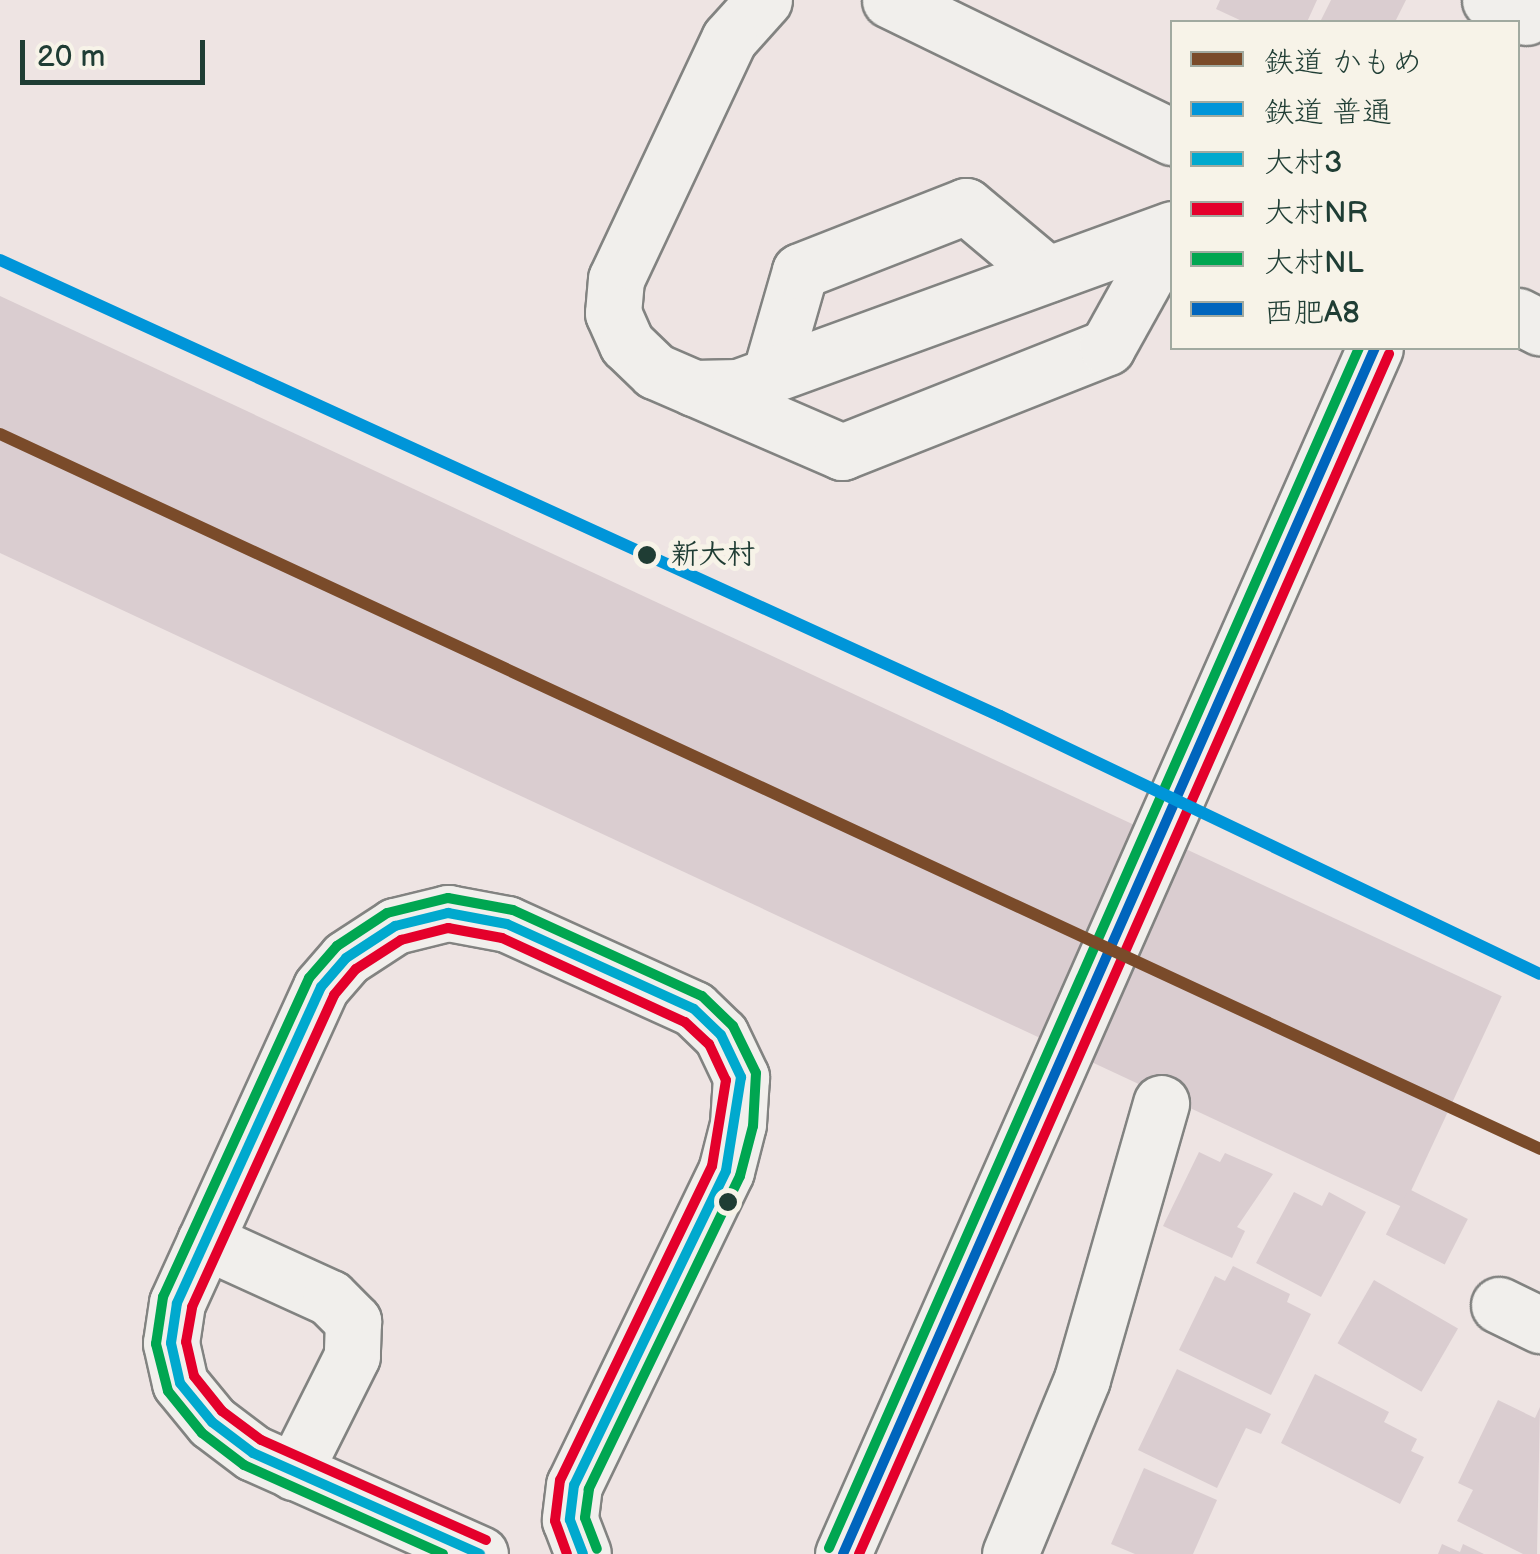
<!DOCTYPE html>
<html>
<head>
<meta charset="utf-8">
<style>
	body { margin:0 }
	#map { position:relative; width:1540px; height:1554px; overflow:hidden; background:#eee4e3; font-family:"Balsamiq Sans","Klee One",sans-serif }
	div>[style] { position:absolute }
	.building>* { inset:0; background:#dacdd0; transform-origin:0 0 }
	.roads { filter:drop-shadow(2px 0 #828381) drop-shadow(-2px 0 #828381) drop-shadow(0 2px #828381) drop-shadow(0 -2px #828381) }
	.minor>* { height:55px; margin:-27.5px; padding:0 27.5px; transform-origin:27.5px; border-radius:27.5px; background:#f1efec }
	.bus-1>* { height:10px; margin:-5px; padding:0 5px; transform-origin:5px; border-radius:5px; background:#00a9ce }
	.bus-2>* { height:10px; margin:-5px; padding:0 5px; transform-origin:5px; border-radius:5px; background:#e4002b }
	.bus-3>* { height:10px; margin:-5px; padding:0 5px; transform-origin:5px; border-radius:5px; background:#00a651 }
	.bus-4>* { height:10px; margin:-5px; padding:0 5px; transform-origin:5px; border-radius:5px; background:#0065bd }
	.rail-1>* { height:12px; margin:-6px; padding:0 6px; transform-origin:6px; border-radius:6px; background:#7a4b2a }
	.rail-2>* { height:12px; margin:-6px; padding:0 6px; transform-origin:6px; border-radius:6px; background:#0095d9 }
	.dots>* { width:28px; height:28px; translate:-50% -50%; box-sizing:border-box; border:5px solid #f7f3e8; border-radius:50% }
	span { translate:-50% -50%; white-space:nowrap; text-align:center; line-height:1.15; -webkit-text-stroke:10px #f7f3e8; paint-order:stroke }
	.stop-label { font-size:28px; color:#1f3d34; font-weight:700 }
	.left { translate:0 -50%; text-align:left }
	.legend { position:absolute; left:1170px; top:20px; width:350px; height:330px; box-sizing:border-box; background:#f7f3e8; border:2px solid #a1aaa0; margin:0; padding:12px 18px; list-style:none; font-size:30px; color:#1f3d34 }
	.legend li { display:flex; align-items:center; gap:20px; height:50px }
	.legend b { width:50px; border:2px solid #a1aaa0 }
	.scale { position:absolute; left:20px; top:40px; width:185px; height:45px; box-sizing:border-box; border:5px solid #1f3d34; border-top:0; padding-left:12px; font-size:30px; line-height:35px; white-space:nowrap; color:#1f3d34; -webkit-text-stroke:8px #f7f3e8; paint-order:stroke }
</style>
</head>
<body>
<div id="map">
	<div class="building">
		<div style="clip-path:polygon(1220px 0,1317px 0,1307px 22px,1244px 22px,1216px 9px)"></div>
		<div style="clip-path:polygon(1331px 0,1406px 0,1395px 22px,1320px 22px)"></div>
		<div style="left:0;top:296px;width:1657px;height:233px;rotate:25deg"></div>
		<div style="clip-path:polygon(1199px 1152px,1220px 1162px,1225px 1153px,1273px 1174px,1237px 1227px,1245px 1231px,1232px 1258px,1163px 1226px)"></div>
		<div style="left:1409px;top:1189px;width:66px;height:51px;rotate:27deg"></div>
		<div style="clip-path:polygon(1294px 1192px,1322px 1206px,1329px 1192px,1366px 1212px,1321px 1297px,1256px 1263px)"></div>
		<div style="clip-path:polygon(1233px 1266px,1290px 1294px,1287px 1302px,1311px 1314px,1271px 1395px,1179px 1350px,1215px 1276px,1225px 1281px)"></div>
		<div style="left:1374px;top:1280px;width:97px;height:73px;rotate:30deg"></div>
		<div style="clip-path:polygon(1177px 1369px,1271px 1414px,1261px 1434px,1246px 1428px,1217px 1488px,1138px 1450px)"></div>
		<div style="clip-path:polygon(1315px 1374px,1389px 1412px,1384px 1422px,1417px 1439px,1411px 1451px,1424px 1457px,1400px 1504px,1281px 1443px)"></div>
		<div style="clip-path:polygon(1498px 1400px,1535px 1418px,1540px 1407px,1537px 1554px,1523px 1554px,1457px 1521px,1473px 1490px,1458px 1483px)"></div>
		<div style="clip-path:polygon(1144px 1468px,1217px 1500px,1193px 1554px,1135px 1554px,1111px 1544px)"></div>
		<div style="clip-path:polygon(1442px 1544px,1460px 1552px,1463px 1544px,1484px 1554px,1438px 1554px)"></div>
	</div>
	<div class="roads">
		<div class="minor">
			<div style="left:764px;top:0;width:52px;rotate:131.9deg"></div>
			<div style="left:729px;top:39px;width:265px;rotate:115.2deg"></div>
			<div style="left:616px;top:279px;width:34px;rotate:95deg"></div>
			<div style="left:613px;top:313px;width:34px;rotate:66deg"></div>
			<div style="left:627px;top:344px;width:39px;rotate:44deg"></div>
			<div style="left:655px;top:371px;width:204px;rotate:23.4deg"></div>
			<div style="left:842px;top:452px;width:285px;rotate:-21.6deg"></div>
			<div style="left:1107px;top:347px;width:134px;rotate:-60.9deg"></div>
			<div style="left:890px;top:0;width:314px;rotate:25.9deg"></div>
			<div style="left:1490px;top:0;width:40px;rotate:25deg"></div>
			<div style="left:1518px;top:316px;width:25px;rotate:27deg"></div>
			<div style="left:770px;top:375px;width:108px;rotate:-73.9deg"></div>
			<div style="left:800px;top:271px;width:178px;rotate:-21.4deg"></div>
			<div style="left:966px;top:206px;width:106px;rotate:40deg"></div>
			<div style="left:694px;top:388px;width:44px;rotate:-1.3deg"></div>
			<div style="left:738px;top:387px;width:462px;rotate:-20deg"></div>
			<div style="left:205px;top:1241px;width:137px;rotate:24.5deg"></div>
			<div style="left:330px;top:1298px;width:33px;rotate:45deg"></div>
			<div style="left:353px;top:1321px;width:35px;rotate:92deg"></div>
			<div style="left:352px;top:1356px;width:130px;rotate:116.6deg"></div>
			<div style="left:1499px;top:1305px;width:46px;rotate:26deg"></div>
			<div style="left:480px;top:1554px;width:248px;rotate:-156deg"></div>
			<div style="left:253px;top:1453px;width:51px;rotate:-142.9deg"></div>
			<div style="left:212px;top:1422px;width:50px;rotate:-129.4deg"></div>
			<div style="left:180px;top:1383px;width:41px;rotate:-102.7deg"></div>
			<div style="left:171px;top:1343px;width:40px;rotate:-81.5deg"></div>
			<div style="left:177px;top:1303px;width:347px;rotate:-65.5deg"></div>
			<div style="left:321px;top:987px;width:38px;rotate:-49deg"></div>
			<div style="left:346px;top:958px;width:59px;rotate:-33.1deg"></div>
			<div style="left:395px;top:926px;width:55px;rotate:-13.8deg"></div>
			<div style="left:448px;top:913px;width:60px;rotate:10.6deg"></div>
			<div style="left:507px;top:924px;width:205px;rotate:24.4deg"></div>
			<div style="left:694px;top:1009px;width:37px;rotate:44deg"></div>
			<div style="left:721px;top:1035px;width:47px;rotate:64.5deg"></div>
			<div style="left:741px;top:1077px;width:47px;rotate:93.7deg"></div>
			<div style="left:738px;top:1124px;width:49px;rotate:104.3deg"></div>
			<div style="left:726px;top:1171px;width:349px;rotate:115.8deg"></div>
			<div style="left:574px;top:1485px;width:35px;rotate:97deg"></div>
			<div style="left:570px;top:1520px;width:36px;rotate:69deg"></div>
			<div style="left:843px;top:1554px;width:1318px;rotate:-66.2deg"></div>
			<div style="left:1010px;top:1554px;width:189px;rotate:-67.6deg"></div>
			<div style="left:1082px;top:1379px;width:287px;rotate:-74deg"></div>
		</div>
	</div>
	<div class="bus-1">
		<div style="left:480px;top:1554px;width:248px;rotate:-156deg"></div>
		<div style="left:253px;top:1453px;width:51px;rotate:-142.9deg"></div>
		<div style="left:212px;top:1422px;width:50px;rotate:-129.4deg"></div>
		<div style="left:180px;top:1383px;width:41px;rotate:-102.7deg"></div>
		<div style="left:171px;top:1343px;width:40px;rotate:-81.5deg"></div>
		<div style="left:177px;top:1303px;width:347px;rotate:-65.5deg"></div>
		<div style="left:321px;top:987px;width:38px;rotate:-49deg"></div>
		<div style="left:346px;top:958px;width:59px;rotate:-33.1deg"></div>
		<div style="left:395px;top:926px;width:55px;rotate:-13.8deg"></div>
		<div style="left:448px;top:913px;width:60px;rotate:10.6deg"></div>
		<div style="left:507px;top:924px;width:205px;rotate:24.4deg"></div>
		<div style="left:694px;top:1009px;width:37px;rotate:44deg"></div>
		<div style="left:721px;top:1035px;width:47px;rotate:64.5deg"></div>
		<div style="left:741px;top:1077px;width:95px;rotate:99.1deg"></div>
		<div style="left:726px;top:1171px;width:349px;rotate:115.8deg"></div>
		<div style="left:574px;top:1485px;width:35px;rotate:97deg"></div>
		<div style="left:570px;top:1520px;width:36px;rotate:69deg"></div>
	</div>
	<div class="bus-2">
		<div style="left:486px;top:1540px;width:246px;rotate:-156deg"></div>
		<div style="left:261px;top:1440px;width:49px;rotate:-143.4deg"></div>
		<div style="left:222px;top:1411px;width:45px;rotate:-128.7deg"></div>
		<div style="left:194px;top:1376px;width:35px;rotate:-103deg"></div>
		<div style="left:186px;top:1342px;width:36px;rotate:-80deg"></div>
		<div style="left:192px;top:1307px;width:343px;rotate:-65.5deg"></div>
		<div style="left:334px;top:995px;width:34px;rotate:-50deg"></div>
		<div style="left:356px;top:969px;width:54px;rotate:-32.8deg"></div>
		<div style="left:401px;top:940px;width:49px;rotate:-14.3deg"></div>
		<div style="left:448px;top:928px;width:55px;rotate:10.5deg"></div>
		<div style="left:502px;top:938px;width:201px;rotate:24.7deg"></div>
		<div style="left:685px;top:1022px;width:33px;rotate:43deg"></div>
		<div style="left:709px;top:1044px;width:40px;rotate:65deg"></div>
		<div style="left:726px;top:1080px;width:87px;rotate:99.2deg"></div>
		<div style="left:712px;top:1166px;width:349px;rotate:115.8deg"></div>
		<div style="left:560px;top:1480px;width:41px;rotate:97deg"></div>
		<div style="left:555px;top:1521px;width:35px;rotate:70deg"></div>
		<div style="left:859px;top:1554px;width:1312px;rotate:-66.17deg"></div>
	</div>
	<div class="bus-3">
		<div style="left:829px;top:1548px;width:1312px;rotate:-66.17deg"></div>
		<div style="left:443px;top:1554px;width:218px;rotate:-155.9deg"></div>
		<div style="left:244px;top:1465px;width:53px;rotate:-142.7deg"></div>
		<div style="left:202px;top:1433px;width:54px;rotate:-129deg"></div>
		<div style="left:168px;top:1391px;width:49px;rotate:-104.3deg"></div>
		<div style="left:156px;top:1344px;width:48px;rotate:-81.5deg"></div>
		<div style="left:163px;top:1297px;width:351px;rotate:-65.4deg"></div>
		<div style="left:309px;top:978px;width:43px;rotate:-48.8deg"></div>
		<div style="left:337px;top:946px;width:60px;rotate:-33.4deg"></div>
		<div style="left:387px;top:913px;width:63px;rotate:-13.8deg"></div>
		<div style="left:448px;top:898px;width:66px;rotate:10.5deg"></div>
		<div style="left:513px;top:910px;width:208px;rotate:24.5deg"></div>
		<div style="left:702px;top:996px;width:43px;rotate:44.1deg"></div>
		<div style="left:733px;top:1026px;width:52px;rotate:63.9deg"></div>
		<div style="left:756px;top:1073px;width:53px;rotate:93.2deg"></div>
		<div style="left:753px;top:1126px;width:52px;rotate:104.6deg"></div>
		<div style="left:740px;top:1176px;width:348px;rotate:115.8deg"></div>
		<div style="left:589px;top:1489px;width:29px;rotate:98deg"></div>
		<div style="left:585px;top:1518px;width:33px;rotate:69deg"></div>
	</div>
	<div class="bus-4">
		<div style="left:843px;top:1554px;width:1318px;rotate:-66.2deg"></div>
	</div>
	<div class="rail-1">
		<div style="left:0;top:434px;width:1698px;rotate:24.9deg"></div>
	</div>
	<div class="rail-2">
		<div style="left:0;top:260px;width:1099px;rotate:24.51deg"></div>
		<div style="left:1000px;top:716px;width:598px;rotate:25.54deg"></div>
	</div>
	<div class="dots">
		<div style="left:647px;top:555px;background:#1f3d34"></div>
		<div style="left:728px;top:1202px;background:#1f3d34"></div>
	</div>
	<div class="stop-label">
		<span class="left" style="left:671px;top:555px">新大村</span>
	</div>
	<ul class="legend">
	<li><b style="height:12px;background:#7a4b2a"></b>鉄道 かもめ</li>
	<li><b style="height:12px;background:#0095d9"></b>鉄道 普通</li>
	<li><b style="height:12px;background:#00a9ce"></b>大村3</li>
	<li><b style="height:12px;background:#e4002b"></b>大村NR</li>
	<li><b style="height:12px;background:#00a651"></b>大村NL</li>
	<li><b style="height:12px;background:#0065bd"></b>西肥A8</li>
	</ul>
	<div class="scale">20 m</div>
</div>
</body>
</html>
